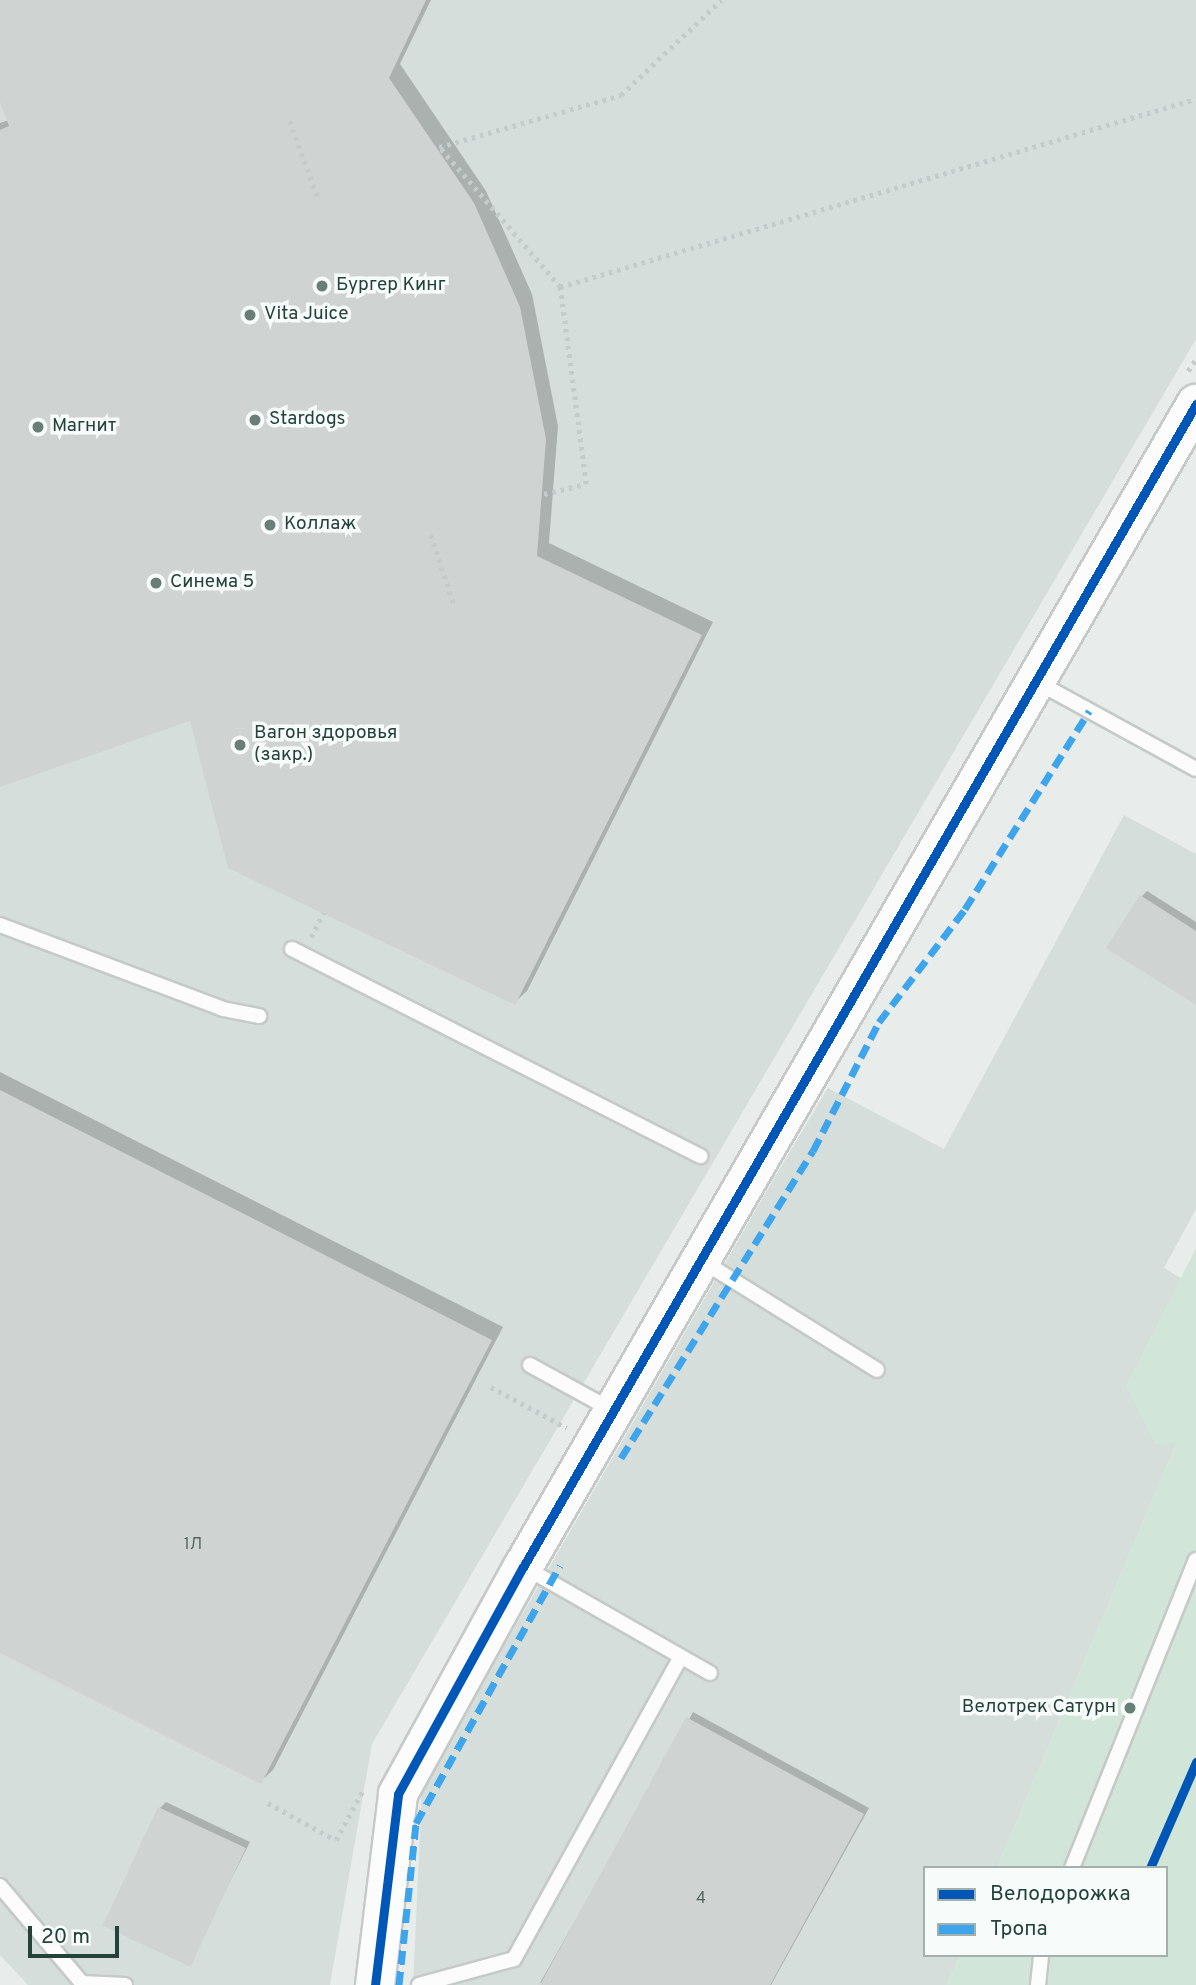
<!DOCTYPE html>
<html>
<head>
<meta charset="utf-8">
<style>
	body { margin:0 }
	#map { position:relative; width:1196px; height:1985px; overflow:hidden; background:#e8edeb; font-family:Overpass,sans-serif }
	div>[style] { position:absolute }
	.built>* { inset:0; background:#d6dedb }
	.green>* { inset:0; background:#d1e6d8 }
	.shadow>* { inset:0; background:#0003 }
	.building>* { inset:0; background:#cfd4d2; transform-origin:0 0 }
	.path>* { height:4.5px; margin-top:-2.25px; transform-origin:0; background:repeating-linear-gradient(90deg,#c3ccca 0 3.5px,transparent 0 8.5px) }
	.roads { filter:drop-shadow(2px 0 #c5cac8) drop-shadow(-2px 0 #c5cac8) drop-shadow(0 2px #c5cac8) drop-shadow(0 -2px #c5cac8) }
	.lane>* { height:14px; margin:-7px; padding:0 7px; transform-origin:7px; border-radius:7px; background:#fcfcfc }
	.secondary>* { height:38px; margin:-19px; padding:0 19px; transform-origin:19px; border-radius:19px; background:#fcfcfc }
	.quiet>* { height:7px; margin-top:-3.5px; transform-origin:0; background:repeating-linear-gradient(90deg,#3ea4ec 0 14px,transparent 0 21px) }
	.cycleway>* { height:9px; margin:-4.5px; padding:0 4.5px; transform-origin:4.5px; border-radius:4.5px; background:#0057b8 }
	.dots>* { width:19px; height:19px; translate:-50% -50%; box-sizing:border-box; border:4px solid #f7fbf9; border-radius:50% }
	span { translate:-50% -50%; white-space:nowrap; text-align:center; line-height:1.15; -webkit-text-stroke:7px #f7fbf9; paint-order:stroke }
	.number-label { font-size:16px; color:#506761 }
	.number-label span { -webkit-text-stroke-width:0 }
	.poi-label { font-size:19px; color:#24423a }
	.left { translate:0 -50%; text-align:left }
	.right { translate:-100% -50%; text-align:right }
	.legend { position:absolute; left:923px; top:1866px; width:245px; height:91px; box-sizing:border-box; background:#f7fbf9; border:2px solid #a3b1ad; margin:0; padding:9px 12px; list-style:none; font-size:21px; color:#24423a }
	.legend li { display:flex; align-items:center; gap:14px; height:35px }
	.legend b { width:35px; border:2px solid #a3b1ad }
	.scale { position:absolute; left:28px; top:1926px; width:91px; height:32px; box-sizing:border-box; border:4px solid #24423a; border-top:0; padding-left:9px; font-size:21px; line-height:24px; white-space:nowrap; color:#24423a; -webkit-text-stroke:5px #f7fbf9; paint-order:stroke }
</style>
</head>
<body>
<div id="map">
	<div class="built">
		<div style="clip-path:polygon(0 0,1196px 0,1196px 339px,372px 1744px,330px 1985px,28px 1985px,0 1955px)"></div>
		<div style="clip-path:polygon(1124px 815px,1196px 854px,1196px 1209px,1164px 1268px,1196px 1287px,1196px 1396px,997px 1868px,925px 1868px,925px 1955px,960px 1955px,947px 1985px,413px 1985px,422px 1788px,773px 1180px,828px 1088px,944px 1149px)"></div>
	</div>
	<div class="green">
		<div style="clip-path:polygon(1196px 1248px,1196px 1985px,947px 1985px,960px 1955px,1166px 1955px,1166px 1868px,997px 1868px,1176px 1443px,1155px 1444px,1126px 1386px)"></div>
	</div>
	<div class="shadow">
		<div style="clip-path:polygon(0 0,431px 0,400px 64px,486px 191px,532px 294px,558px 426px,549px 543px,713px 622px,527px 991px,514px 1003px,192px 718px,0 785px,0 123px,9px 120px,0 97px)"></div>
		<div style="clip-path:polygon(1147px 891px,1196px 922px,1196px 1002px,1141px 897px)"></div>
		<div style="clip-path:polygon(0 1072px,503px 1327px,273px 1770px,260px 1782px,0 1651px)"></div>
		<div style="clip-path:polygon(693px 1712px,869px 1808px,771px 1985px,544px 1985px,540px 1983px)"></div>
		<div style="clip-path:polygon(166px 1802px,250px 1842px,188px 1965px,160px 1808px)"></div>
	</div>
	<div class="building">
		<div style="clip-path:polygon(0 0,426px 0,389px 78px,474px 203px,520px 307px,546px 439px,537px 556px,702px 635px,515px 1005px,228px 868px,190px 721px,0 787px,0 130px,9px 126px,0 102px)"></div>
		<div style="clip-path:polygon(1140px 895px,1196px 931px,1196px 1005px,1106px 948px)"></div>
		<div style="clip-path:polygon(0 1090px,492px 1340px,261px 1784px,0 1653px)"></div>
		<div style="clip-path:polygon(686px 1717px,864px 1814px,770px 1985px,540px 1985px)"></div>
		<div style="left:158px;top:1807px;width:97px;height:131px;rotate:25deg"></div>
	</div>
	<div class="path">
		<div style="left:290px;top:121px;width:80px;rotate:70.2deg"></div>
		<div style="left:560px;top:287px;width:185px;rotate:-130.8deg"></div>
		<div style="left:439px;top:147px;width:189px;rotate:-15.9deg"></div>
		<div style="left:621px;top:95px;width:138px;rotate:-43.5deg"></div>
		<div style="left:1188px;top:371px;width:14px;rotate:-56deg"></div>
		<div style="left:544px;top:494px;width:43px;rotate:-13.4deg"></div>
		<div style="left:586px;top:484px;width:199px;rotate:-97.5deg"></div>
		<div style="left:560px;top:287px;width:663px;rotate:-16.47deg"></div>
		<div style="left:431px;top:535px;width:73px;rotate:71.6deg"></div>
		<div style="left:311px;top:937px;width:27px;rotate:-63deg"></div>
		<div style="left:491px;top:1387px;width:86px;rotate:28.3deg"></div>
		<div style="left:268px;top:1803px;width:77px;rotate:28.6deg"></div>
		<div style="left:336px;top:1840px;width:55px;rotate:-61.6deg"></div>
	</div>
	<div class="roads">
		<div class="lane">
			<div style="left:1037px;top:682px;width:181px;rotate:28.7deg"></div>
			<div style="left:0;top:925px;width:238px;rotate:20.6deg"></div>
			<div style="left:223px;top:1009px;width:37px;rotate:11deg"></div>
			<div style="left:292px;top:949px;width:458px;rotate:26.9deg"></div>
			<div style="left:702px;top:1261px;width:206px;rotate:31.9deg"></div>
			<div style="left:530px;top:1365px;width:94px;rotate:28.8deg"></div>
			<div style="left:524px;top:1567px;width:214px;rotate:29.7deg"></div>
			<div style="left:1072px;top:1868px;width:332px;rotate:-68.1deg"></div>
			<div style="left:0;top:1886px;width:127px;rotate:49.8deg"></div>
			<div style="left:82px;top:1983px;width:43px;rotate:2.7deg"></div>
			<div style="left:419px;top:1985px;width:98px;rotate:-15.3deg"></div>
			<div style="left:514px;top:1959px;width:345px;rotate:-61.1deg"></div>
			<div style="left:1038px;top:1985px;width:30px;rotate:-84deg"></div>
		</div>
		<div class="secondary">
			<div style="left:375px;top:1985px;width:192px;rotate:-83.1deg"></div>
			<div style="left:398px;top:1794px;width:259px;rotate:-61.2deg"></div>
			<div style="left:523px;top:1567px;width:1344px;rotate:-59.94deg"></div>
		</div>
	</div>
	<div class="quiet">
		<div style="left:621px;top:1458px;width:362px;rotate:-58deg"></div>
		<div style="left:813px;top:1151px;width:145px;rotate:-62.9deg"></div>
		<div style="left:879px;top:1022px;width:142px;rotate:-52.7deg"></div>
		<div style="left:965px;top:909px;width:234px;rotate:-57.9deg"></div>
		<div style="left:399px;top:1985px;width:163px;rotate:-84deg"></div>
		<div style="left:416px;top:1823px;width:295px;rotate:-60.8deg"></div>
	</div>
	<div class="cycleway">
		<div style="left:1150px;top:1868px;width:116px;rotate:-66.5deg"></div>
		<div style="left:375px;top:1985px;width:192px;rotate:-83.1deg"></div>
		<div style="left:398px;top:1794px;width:259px;rotate:-61.2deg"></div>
		<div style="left:523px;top:1567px;width:1344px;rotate:-59.94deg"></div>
	</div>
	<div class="dots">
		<div style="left:322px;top:286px;background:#697e78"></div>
		<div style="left:250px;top:315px;background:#697e78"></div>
		<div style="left:255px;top:420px;background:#697e78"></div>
		<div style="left:38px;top:427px;background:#697e78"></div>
		<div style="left:270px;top:525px;background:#697e78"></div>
		<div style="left:156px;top:583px;background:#697e78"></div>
		<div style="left:240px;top:745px;background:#697e78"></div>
		<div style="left:1130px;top:1708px;background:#697e78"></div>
	</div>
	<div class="number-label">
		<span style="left:193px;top:1545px">1Л</span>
		<span style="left:701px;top:1899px">4</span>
	</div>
	<div class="poi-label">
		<span class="left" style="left:336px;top:286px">Бургер Кинг</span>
		<span class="left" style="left:264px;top:315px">Vita Juice</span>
		<span class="left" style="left:269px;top:420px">Stardogs</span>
		<span class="left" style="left:52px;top:427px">Магнит</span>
		<span class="left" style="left:284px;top:525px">Коллаж</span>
		<span class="left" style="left:170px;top:583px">Синема 5</span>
		<span class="left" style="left:254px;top:745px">Вагон здоровья<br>(закр.)</span>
		<span class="right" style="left:1116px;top:1708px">Велотрек Сатурн</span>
	</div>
	<ul class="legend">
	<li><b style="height:9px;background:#0057b8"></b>Велодорожка</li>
	<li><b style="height:9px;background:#3ea4ec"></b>Тропа</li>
	</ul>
	<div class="scale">20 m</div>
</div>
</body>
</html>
